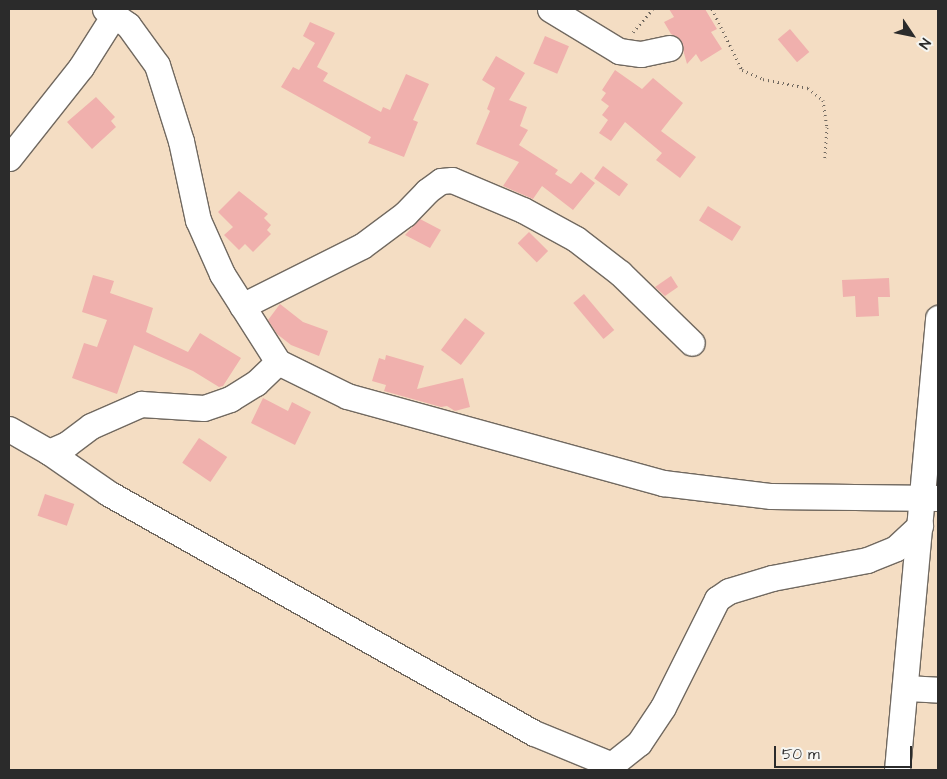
<!DOCTYPE html>
<html>
<head>
<meta charset="utf-8">
<style>
	body { margin:0 }
	#map { position:relative; width:947px; height:779px; overflow:hidden; background:#f4ddc3; font-family:"Architects Daughter",sans-serif }
	div>[style] { position:absolute }
	.building>* { inset:0; background:#f0b0ad; transform-origin:0 0 }
	.path>* { height:3px; margin-top:-1.5px; transform-origin:0; background:repeating-linear-gradient(90deg,#716960 0 1px,transparent 0 5px) }
	.roads { filter:drop-shadow(1px 0 #716960) drop-shadow(-1px 0 #716960) drop-shadow(0 1px #716960) drop-shadow(0 -1px #716960) }
	.minor>* { height:25px; margin:-12.5px; padding:0 12.5px; transform-origin:12.5px; border-radius:12.5px; background:#fff }
	span { translate:-50% -50%; white-space:nowrap; text-align:center; line-height:1.15; -webkit-text-stroke:4px #f6f6f2; paint-order:stroke }
	.frame { position:absolute; inset:0; border:10px solid #2b2b2b; pointer-events:none }
	.north { position:absolute; left:887px; top:10px; width:50px; height:50px; -webkit-text-stroke:4px #f6f6f2; paint-order:stroke; rotate:124deg; font-size:14px; font-weight:700; line-height:20px; text-align:center; color:#2b2b2b }
	.north::after { content:''; display:block; margin:auto; width:18px; height:22px; background:#2b2b2b; clip-path:polygon(50% 0,100% 100%,50% 72%,0 100%) }
	.scale { position:absolute; left:774px; top:746px; width:138px; height:22px; box-sizing:border-box; border:2px solid #2b2b2b; border-top:0; padding-left:6px; font-size:15px; line-height:18px; white-space:nowrap; color:#2b2b2b; -webkit-text-stroke:4px #f6f6f2; paint-order:stroke }
</style>
</head>
<body>
<div id="map">
	<div class="building">
		<div style="clip-path:polygon(669px 9px,705px 9px,717px 29px,711px 32px,722px 49px,701px 62px,696px 54px,687px 64px,680px 39px,671px 34px,664px 22px,674px 17px)"></div>
		<div style="clip-path:polygon(310px 22px,335px 33px,317px 67px,328px 73px,323px 81px,381px 112px,383px 107px,390px 110px,406px 74px,429px 84px,413px 120px,418px 122px,404px 157px,368px 143px,371px 137px,281px 87px,293px 67px,299px 70px,315px 43px,303px 36px)"></div>
		<div style="left:790px;top:29px;width:30px;height:16px;rotate:50deg"></div>
		<div style="left:545px;top:36px;width:26px;height:30px;rotate:23deg"></div>
		<div style="clip-path:polygon(496px 56px,525px 73px,509px 100px,527px 107px,520px 126px,528px 130px,519px 145px,558px 170px,555px 174px,571px 184px,581px 172px,595px 183px,573px 210px,542px 186px,533px 199px,503px 186px,519px 162px,476px 144px,490px 111px,487px 109px,495px 88px,482px 80px)"></div>
		<div style="clip-path:polygon(615px 70px,642px 89px,653px 78px,683px 103px,661px 131px,696px 157px,680px 178px,656px 160px,662px 153px,625px 122px,611px 141px,599px 133px,608px 120px,602px 115px,609px 106px,601px 100px,606px 93px,602px 90px)"></div>
		<div style="clip-path:polygon(96px 97px,115px 117px,111px 121px,116px 127px,92px 149px,67px 122px)"></div>
		<div style="left:603px;top:166px;width:31px;height:15px;rotate:36deg"></div>
		<div style="clip-path:polygon(239px 191px,268px 214px,264px 218px,271px 225px,267px 230px,271px 234px,253px 252px,245px 244px,239px 250px,224px 235px,233px 227px,218px 212px)"></div>
		<div style="left:708px;top:206px;width:39px;height:17px;rotate:32deg"></div>
		<div style="clip-path:polygon(420px 219px,441px 230px,430px 248px,405px 235px)"></div>
		<div style="left:529px;top:232px;width:27px;height:16px;rotate:45deg"></div>
		<div style="clip-path:polygon(93px 275px,114px 281px,110px 293px,153px 308px,146px 332px,188px 352px,200px 333px,241px 358px,223px 386px,219px 387px,193px 371px,134px 345px,117px 394px,72px 378px,84px 343px,97px 347px,107px 320px,82px 312px)"></div>
		<div style="clip-path:polygon(671px 276px,678px 287px,665px 296px,655px 287px)"></div>
		<div style="clip-path:polygon(889px 278px,890px 297px,878px 297px,879px 316px,856px 317px,855px 296px,843px 297px,842px 280px)"></div>
		<div style="left:584px;top:294px;width:47px;height:14px;rotate:50deg"></div>
		<div style="clip-path:polygon(280px 304px,303px 322px,328px 331px,319px 356px,291px 345px,277px 334px,268px 320px)"></div>
		<div style="left:465px;top:318px;width:25px;height:40px;rotate:37deg"></div>
		<div style="clip-path:polygon(386px 355px,424px 366px,417px 389px,463px 378px,470px 407px,455px 411px,447px 406px,441px 407px,384px 391px,386px 385px,372px 381px,379px 358px,385px 360px)"></div>
		<div style="clip-path:polygon(263px 398px,288px 411px,292px 402px,311px 412px,295px 445px,251px 423px)"></div>
		<div style="left:199px;top:438px;width:34px;height:30px;rotate:34deg"></div>
		<div style="left:45px;top:494px;width:31px;height:23px;rotate:19deg"></div>
	</div>
	<div class="path">
		<div style="left:712px;top:9px;width:68px;rotate:63.8deg"></div>
		<div style="left:742px;top:70px;width:23px;rotate:23deg"></div>
		<div style="left:763px;top:79px;width:46px;rotate:11.3deg"></div>
		<div style="left:808px;top:88px;width:19px;rotate:39deg"></div>
		<div style="left:823px;top:100px;width:27px;rotate:82deg"></div>
		<div style="left:827px;top:127px;width:31px;rotate:94deg"></div>
		<div style="left:633px;top:32px;width:30px;rotate:-49deg"></div>
	</div>
	<div class="roads">
		<div class="minor">
			<div style="left:105px;top:9px;width:28px;rotate:35deg"></div>
			<div style="left:128px;top:25px;width:49px;rotate:54.1deg"></div>
			<div style="left:157px;top:65px;width:80px;rotate:72.5deg"></div>
			<div style="left:181px;top:141px;width:81px;rotate:77.9deg"></div>
			<div style="left:198px;top:220px;width:59px;rotate:66deg"></div>
			<div style="left:222px;top:274px;width:104px;rotate:57.5deg"></div>
			<div style="left:278px;top:362px;width:77px;rotate:26.2deg"></div>
			<div style="left:347px;top:396px;width:328px;rotate:15.4deg"></div>
			<div style="left:663px;top:483px;width:109px;rotate:6.9deg"></div>
			<div style="left:771px;top:496px;width:167px;rotate:0.7deg"></div>
			<div style="left:550px;top:9px;width:81px;rotate:31.3deg"></div>
			<div style="left:619px;top:51px;width:22px;rotate:8deg"></div>
			<div style="left:641px;top:54px;width:29px;rotate:-12deg"></div>
			<div style="left:9px;top:158px;width:116px;rotate:-51.6deg"></div>
			<div style="left:81px;top:67px;width:62px;rotate:-57.6deg"></div>
			<div style="left:242px;top:306px;width:134px;rotate:-26.6deg"></div>
			<div style="left:362px;top:246px;width:54px;rotate:-36.7deg"></div>
			<div style="left:405px;top:214px;width:32px;rotate:-46deg"></div>
			<div style="left:427px;top:191px;width:17px;rotate:-36deg"></div>
			<div style="left:441px;top:181px;width:11px;rotate:-5deg"></div>
			<div style="left:452px;top:180px;width:77px;rotate:22.9deg"></div>
			<div style="left:523px;top:210px;width:60px;rotate:28.7deg"></div>
			<div style="left:576px;top:239px;width:56px;rotate:37.7deg"></div>
			<div style="left:620px;top:273px;width:100px;rotate:44.2deg"></div>
			<div style="left:9px;top:429px;width:46px;rotate:29.9deg"></div>
			<div style="left:49px;top:452px;width:72px;rotate:34.8deg"></div>
			<div style="left:108px;top:493px;width:489px;rotate:29.4deg"></div>
			<div style="left:534px;top:733px;width:84px;rotate:22.3deg"></div>
			<div style="left:49px;top:452px;width:20px;rotate:-24deg"></div>
			<div style="left:67px;top:444px;width:30px;rotate:-37deg"></div>
			<div style="left:91px;top:426px;width:55px;rotate:-23.7deg"></div>
			<div style="left:141px;top:404px;width:63px;rotate:3.6deg"></div>
			<div style="left:204px;top:408px;width:28px;rotate:-19deg"></div>
			<div style="left:230px;top:399px;width:31px;rotate:-32deg"></div>
			<div style="left:256px;top:383px;width:30px;rotate:-44deg"></div>
			<div style="left:905px;top:688px;width:33px;rotate:3deg"></div>
			<div style="left:605px;top:770px;width:43px;rotate:-38.5deg"></div>
			<div style="left:639px;top:743px;width:43px;rotate:-56.3deg"></div>
			<div style="left:663px;top:707px;width:121px;rotate:-63.4deg"></div>
			<div style="left:717px;top:599px;width:14px;rotate:-34deg"></div>
			<div style="left:729px;top:591px;width:45px;rotate:-16.8deg"></div>
			<div style="left:772px;top:578px;width:97px;rotate:-10.7deg"></div>
			<div style="left:867px;top:560px;width:31px;rotate:-22deg"></div>
			<div style="left:896px;top:548px;width:33px;rotate:-43deg"></div>
			<div style="left:897px;top:770px;width:454px;rotate:-84.8deg"></div>
		</div>
	</div>
	<div class="frame"></div>
	<div class="north">N</div>
	<div class="scale">50 m</div>
</div>
</body>
</html>
